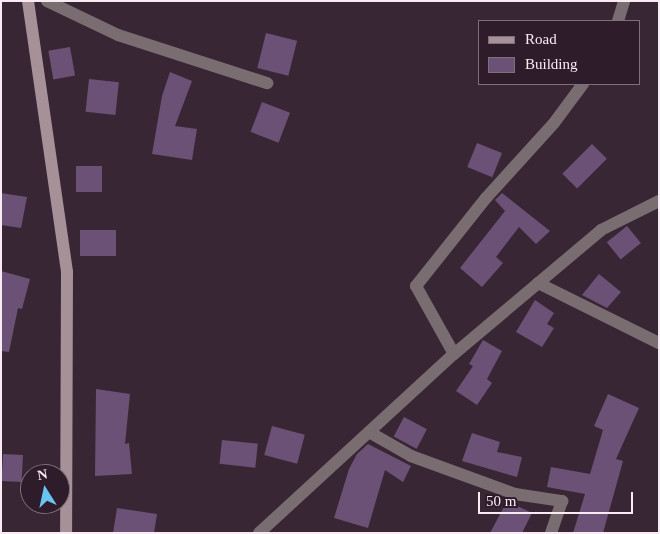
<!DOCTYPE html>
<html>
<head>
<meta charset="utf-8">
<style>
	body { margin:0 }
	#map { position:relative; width:660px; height:534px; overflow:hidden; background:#392634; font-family:"Times New Roman",serif }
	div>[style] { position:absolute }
	.building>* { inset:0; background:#6b5176; transform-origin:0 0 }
	.street>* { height:12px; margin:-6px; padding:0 6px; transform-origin:6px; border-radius:6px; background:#7a6d71 }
	.secondary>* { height:12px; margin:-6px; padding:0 6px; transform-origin:6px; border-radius:6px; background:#a59197 }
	span { translate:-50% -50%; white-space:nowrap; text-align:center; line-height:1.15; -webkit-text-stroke:4px #2f1c2a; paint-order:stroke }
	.frame { position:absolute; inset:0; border:2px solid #f8ebf4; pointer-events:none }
	.legend { position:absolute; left:478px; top:20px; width:162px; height:65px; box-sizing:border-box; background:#2f1c2a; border:1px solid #7f6f7b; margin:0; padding:6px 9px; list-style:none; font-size:15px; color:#f8ebf4 }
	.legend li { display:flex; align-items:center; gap:10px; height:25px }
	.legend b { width:25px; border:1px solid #7f6f7b }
	.north { position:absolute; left:20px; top:464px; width:50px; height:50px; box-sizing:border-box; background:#2f1c2a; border:1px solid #7f6f7b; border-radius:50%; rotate:350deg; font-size:14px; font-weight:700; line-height:20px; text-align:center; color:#f8ebf4 }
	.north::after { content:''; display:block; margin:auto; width:18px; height:22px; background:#68c4f0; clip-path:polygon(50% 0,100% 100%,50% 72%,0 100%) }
	.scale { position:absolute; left:478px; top:492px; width:155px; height:22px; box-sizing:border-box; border:2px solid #f8ebf4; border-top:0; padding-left:6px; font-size:15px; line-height:18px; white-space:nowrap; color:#f8ebf4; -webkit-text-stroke:4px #2f1c2a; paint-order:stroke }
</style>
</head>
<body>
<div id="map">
	<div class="building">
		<div style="left:266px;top:33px;width:32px;height:36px;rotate:14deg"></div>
		<div style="left:70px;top:47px;width:29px;height:22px;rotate:80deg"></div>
		<div style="clip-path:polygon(170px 72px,192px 81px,175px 126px,197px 129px,192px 160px,152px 154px,162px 96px)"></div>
		<div style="left:89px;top:79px;width:30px;height:33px;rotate:6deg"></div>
		<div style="left:262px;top:102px;width:30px;height:32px;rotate:21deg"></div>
		<div style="left:477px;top:143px;width:27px;height:26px;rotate:22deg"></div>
		<div style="left:592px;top:144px;width:21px;height:42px;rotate:45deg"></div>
		<div style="left:76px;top:166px;width:26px;height:26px"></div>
		<div style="clip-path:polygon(1px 193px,27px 197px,21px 228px,1px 225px)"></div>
		<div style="clip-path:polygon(502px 193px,550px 231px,536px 244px,519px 227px,496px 257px,503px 263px,482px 287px,460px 268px,505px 211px,495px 200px)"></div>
		<div style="left:627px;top:226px;width:22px;height:26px;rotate:51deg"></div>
		<div style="left:80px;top:230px;width:36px;height:26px"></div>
		<div style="clip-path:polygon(1px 271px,30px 279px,22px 309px,18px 308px,9px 352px,1px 351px)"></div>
		<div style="clip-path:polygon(599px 274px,621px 292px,607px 308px,582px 295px)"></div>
		<div style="clip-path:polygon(535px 300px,554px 313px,547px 324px,554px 328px,542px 347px,516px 332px)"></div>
		<div style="clip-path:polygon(483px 340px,502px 351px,487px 379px,492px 383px,477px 405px,456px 391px,473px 366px,469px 364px)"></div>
		<div style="clip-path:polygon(96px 389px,130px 394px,125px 444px,129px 443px,132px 474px,95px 476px)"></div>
		<div style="clip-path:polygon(608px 394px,639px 408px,616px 459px,623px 461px,603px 533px,573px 533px,585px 494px,547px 487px,551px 467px,590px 474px,603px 430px,594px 426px)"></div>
		<div style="left:404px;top:417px;width:26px;height:22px;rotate:28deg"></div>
		<div style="left:272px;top:426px;width:34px;height:30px;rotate:15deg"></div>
		<div style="clip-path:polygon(472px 433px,500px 442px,497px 452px,522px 457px,517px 477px,462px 461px)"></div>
		<div style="left:222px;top:440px;width:36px;height:24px;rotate:6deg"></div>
		<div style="clip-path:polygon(368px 444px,411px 466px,403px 482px,385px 470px,368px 528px,334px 518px,349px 469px,357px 454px)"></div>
		<div style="left:3px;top:454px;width:20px;height:27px;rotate:3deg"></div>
		<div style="clip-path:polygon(507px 501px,532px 513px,522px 533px,490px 533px)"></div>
		<div style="clip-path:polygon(117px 508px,157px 514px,154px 533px,113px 533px)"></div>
	</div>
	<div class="street">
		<div style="left:47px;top:1px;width:79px;rotate:25.6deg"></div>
		<div style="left:118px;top:35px;width:157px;rotate:17.9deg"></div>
		<div style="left:618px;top:21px;width:21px;rotate:-73deg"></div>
		<div style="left:538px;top:283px;width:135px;rotate:26.4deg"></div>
		<div style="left:454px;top:354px;width:78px;rotate:-119.2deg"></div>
		<div style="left:416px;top:286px;width:112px;rotate:-51.5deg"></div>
		<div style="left:486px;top:198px;width:101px;rotate:-47.8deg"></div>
		<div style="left:554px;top:123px;width:49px;rotate:-53.4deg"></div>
		<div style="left:369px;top:432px;width:48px;rotate:29.7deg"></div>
		<div style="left:411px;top:456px;width:111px;rotate:20.1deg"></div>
		<div style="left:515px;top:494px;width:48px;rotate:8.5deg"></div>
		<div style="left:562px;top:501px;width:34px;rotate:109deg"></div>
		<div style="left:259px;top:533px;width:265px;rotate:-42.6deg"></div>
		<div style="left:454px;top:354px;width:192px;rotate:-40.1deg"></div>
		<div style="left:601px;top:230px;width:65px;rotate:-26.6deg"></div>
	</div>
	<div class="secondary">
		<div style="left:28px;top:1px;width:274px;rotate:81.8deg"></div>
		<div style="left:67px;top:272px;width:261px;rotate:90.2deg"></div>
	</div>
	<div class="frame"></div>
	<ul class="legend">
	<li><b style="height:6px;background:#a59197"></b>Road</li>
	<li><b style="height:14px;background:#6b5176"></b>Building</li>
	</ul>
	<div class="north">N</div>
	<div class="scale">50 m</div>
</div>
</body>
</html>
